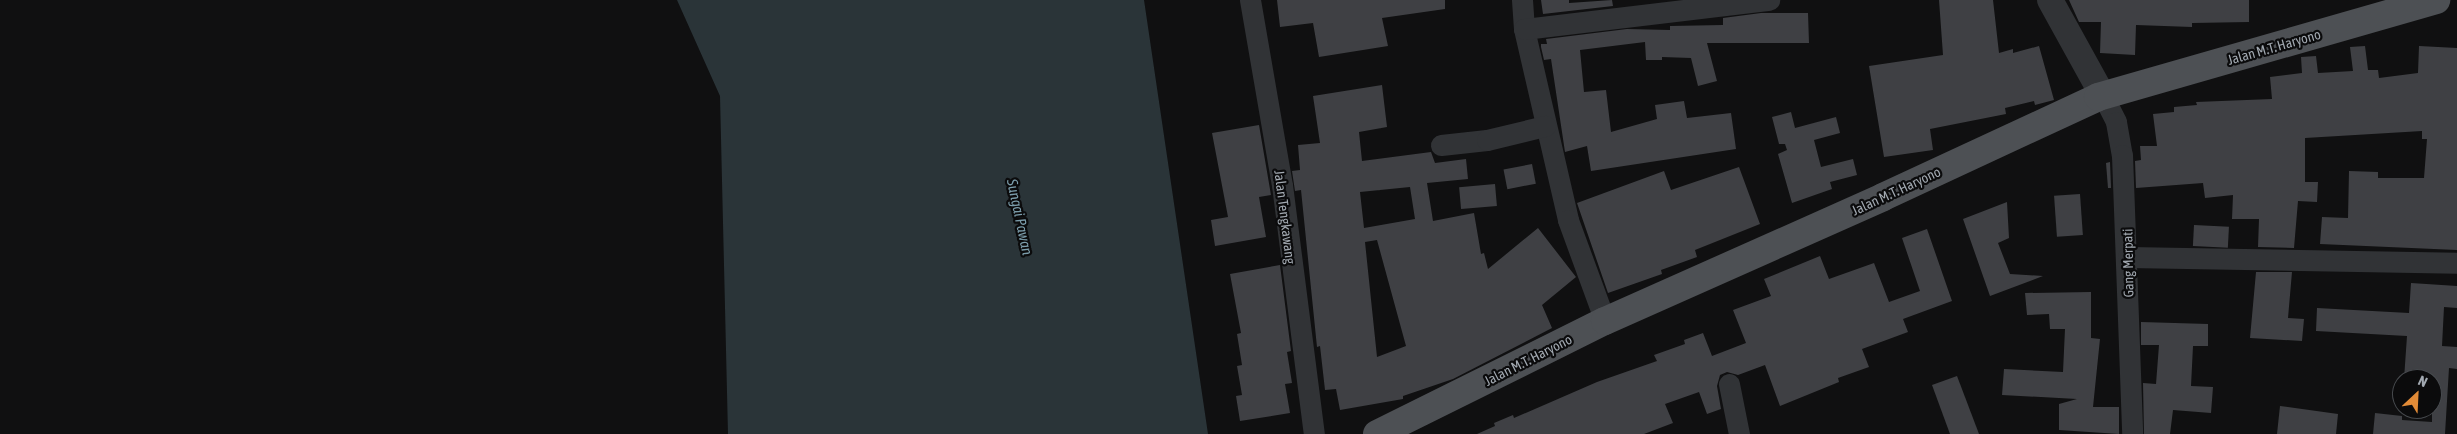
<!DOCTYPE html>
<html>
<head>
<meta charset="utf-8">
<style>
	body { margin:0 }
	#map { position:relative; width:2457px; height:434px; overflow:hidden; background:#101011; font-family:"Asap Condensed",sans-serif }
	div>[style] { position:absolute }
	.water>* { inset:0; background:#2a3438 }
	.building>* { inset:0; background:#3f4044; transform-origin:0 0 }
	.minor>* { height:21px; margin:-10.5px; padding:0 10.5px; transform-origin:10.5px; border-radius:10.5px; background:#313336 }
	.tertiary>* { height:26px; margin:-13px; padding:0 13px; transform-origin:13px; border-radius:13px; background:#313336 }
	.primary>* { height:28px; margin:-14px; padding:0 14px; transform-origin:14px; border-radius:14px; background:#4d5054 }
	span { translate:-50% -50%; white-space:nowrap; text-align:center; line-height:1.15; -webkit-text-stroke:4.5px #0b0b0c; paint-order:stroke }
	.street-label { font-size:14px; color:#a2a9b1 }
	.water-label { font-size:15px; color:#7b9caa; font-style:italic }
	.north { position:absolute; left:2392px; top:369px; width:50px; height:50px; box-sizing:border-box; background:#0b0b0c; border:1px solid #474a4e; border-radius:50%; rotate:25deg; font-size:14px; font-weight:700; line-height:20px; text-align:center; color:#a2a9b1 }
	.north::after { content:''; display:block; margin:auto; width:18px; height:22px; background:#e28b37; clip-path:polygon(50% 0,100% 100%,50% 72%,0 100%) }
</style>
</head>
<body>
<div id="map">
	<div class="water">
		<div style="clip-path:polygon(677px 0,1144px 0,1208px 434px,728px 434px,720px 96px)"></div>
	</div>
	<div class="building">
		<div style="clip-path:polygon(1277px 0,1445px 0,1445px 9px,1382px 18px,1388px 46px,1319px 57px,1313px 23px,1280px 27px)"></div>
		<div style="clip-path:polygon(1541px 0,1569px 0,1569px 3px,1612px 0,1613px 6px,1543px 14px)"></div>
		<div style="clip-path:polygon(1939px 0,1993px 0,1999px 53px,2013px 49px,2013px 53px,2039px 46px,2054px 100px,2035px 105px,2034px 101px,2005px 108px,2006px 114px,1930px 129px,1933px 150px,1884px 157px,1869px 66px,1943px 55px)"></div>
		<div style="clip-path:polygon(2069px 0,2249px 0,2249px 22px,2192px 23px,2192px 27px,2136px 25px,2135px 55px,2100px 53px,2101px 22px,2079px 22px)"></div>
		<div style="clip-path:polygon(1761px 13px,1808px 13px,1809px 43px,1707px 43px,1717px 81px,1698px 86px,1691px 58px,1662px 57px,1662px 60px,1646px 60px,1645px 42px,1580px 50px,1584px 92px,1606px 90px,1611px 132px,1657px 119px,1655px 105px,1684px 101px,1687px 118px,1731px 113px,1736px 149px,1591px 171px,1587px 146px,1565px 152px,1551px 59px,1544px 60px,1541px 47px,1541px 44px,1547px 44px,1546px 39px,1627px 29px,1670px 30px,1670px 26px,1723px 25px,1723px 18px)"></div>
		<div style="clip-path:polygon(2365px 46px,2368px 70px,2378px 70px,2379px 78px,2418px 73px,2419px 46px,2457px 48px,2457px 250px,2320px 244px,2322px 217px,2348px 218px,2349px 171px,2378px 172px,2378px 178px,2424px 178px,2427px 139px,2422px 139px,2422px 131px,2305px 138px,2305px 182px,2318px 182px,2317px 202px,2298px 201px,2294px 248px,2258px 247px,2259px 219px,2232px 219px,2233px 195px,2205px 198px,2203px 183px,2136px 188px,2135px 161px,2141px 160px,2140px 146px,2157px 146px,2153px 114px,2174px 112px,2174px 107px,2197px 105px,2196px 102px,2272px 99px,2270px 77px,2302px 73px,2301px 57px,2316px 56px,2318px 73px,2353px 71px,2350px 47px)"></div>
		<div style="clip-path:polygon(evenodd,1382px 85px,1387px 127px,1359px 132px,1362px 161px,1431px 152px,1435px 163px,1466px 159px,1468px 179px,1427px 183px,1433px 221px,1474px 213px,1481px 254px,1484px 253px,1488px 269px,1538px 228px,1576px 277px,1542px 305px,1552px 328px,1453px 379px,1403px 396px,1403px 399px,1340px 410px,1336px 389px,1325px 390px,1320px 346px,1317px 347px,1301px 190px,1295px 191px,1292px 171px,1300px 170px,1298px 145px,1320px 143px,1313px 96px,1382px 85px,1410px 187px,1415px 219px,1364px 228px,1360px 192px,1410px 187px,1382px 85px,1377px 240px,1406px 346px,1377px 357px,1365px 242px,1377px 240px)"></div>
		<div style="clip-path:polygon(1791px 112px,1795px 128px,1836px 117px,1840px 133px,1814px 140px,1821px 167px,1853px 159px,1857px 175px,1830px 182px,1832px 189px,1792px 203px,1778px 154px,1787px 150px,1785px 144px,1779px 144px,1772px 117px)"></div>
		<div style="clip-path:polygon(1259px 125px,1271px 195px,1259px 197px,1266px 237px,1215px 246px,1211px 220px,1228px 217px,1212px 133px)"></div>
		<div style="clip-path:polygon(2110px 162px,2111px 188px,2108px 188px,2106px 163px)"></div>
		<div style="left:1532px;top:164px;width:20px;height:29px;rotate:79deg"></div>
		<div style="clip-path:polygon(1739px 167px,1760px 224px,1695px 250px,1697px 257px,1661px 270px,1662px 274px,1608px 293px,1577px 203px,1664px 171px,1671px 190px)"></div>
		<div style="left:1495px;top:184px;width:22px;height:36px;rotate:85deg"></div>
		<div style="left:2080px;top:194px;width:41px;height:26px;rotate:86deg"></div>
		<div style="clip-path:polygon(2007px 202px,2009px 238px,1998px 243px,2010px 274px,2043px 276px,1990px 296px,1963px 219px)"></div>
		<div style="left:2194px;top:225px;width:35px;height:21px;rotate:3deg"></div>
		<div style="clip-path:polygon(1927px 229px,1952px 301px,1903px 319px,1908px 332px,1862px 349px,1869px 367px,1838px 378px,1839px 382px,1780px 406px,1765px 365px,1738px 375px,1727px 372px,1720px 375px,1717px 386px,1721px 409px,1707px 414px,1699px 392px,1665px 404px,1673px 423px,1644px 434px,1477px 434px,1495px 426px,1494px 423px,1513px 415px,1514px 418px,1597px 382px,1657px 361px,1654px 355px,1685px 344px,1684px 340px,1703px 333px,1712px 356px,1746px 343px,1733px 310px,1771px 296px,1764px 279px,1820px 256px,1829px 279px,1874px 263px,1889px 302px,1920px 291px,1902px 238px)"></div>
		<div style="clip-path:polygon(1280px 265px,1291px 351px,1287px 352px,1292px 383px,1285px 384px,1290px 413px,1240px 421px,1236px 396px,1242px 395px,1237px 366px,1242px 365px,1237px 334px,1241px 333px,1230px 274px)"></div>
		<div style="clip-path:polygon(2256px 272px,2292px 272px,2288px 318px,2304px 319px,2302px 341px,2250px 338px)"></div>
		<div style="clip-path:polygon(2411px 283px,2457px 286px,2457px 308px,2444px 307px,2442px 346px,2457px 347px,2457px 369px,2449px 368px,2445px 434px,2432px 434px,2432px 430px,2432px 434px,2373px 434px,2375px 413px,2402px 416px,2402px 420px,2432px 422px,2432px 379px,2404px 379px,2407px 336px,2316px 331px,2317px 308px,2409px 313px)"></div>
		<div style="clip-path:polygon(2091px 292px,2091px 338px,2100px 339px,2093px 407px,2119px 407px,2119px 434px,2059px 430px,2059px 404px,2077px 399px,2002px 395px,2004px 369px,2063px 372px,2065px 329px,2050px 329px,2049px 314px,2027px 315px,2025px 293px)"></div>
		<div style="clip-path:polygon(2141px 322px,2208px 324px,2208px 346px,2193px 346px,2191px 386px,2213px 387px,2211px 413px,2173px 410px,2170px 434px,2144px 434px,2143px 383px,2156px 384px,2159px 345px,2141px 345px)"></div>
		<div style="clip-path:polygon(1957px 376px,1979px 434px,1950px 434px,1932px 385px)"></div>
		<div style="clip-path:polygon(2280px 406px,2338px 414px,2336px 434px,2277px 434px)"></div>
	</div>
	<div class="minor">
		<div style="left:1250px;top:0;width:188px;rotate:80.2deg"></div>
		<div style="left:1282px;top:185px;width:251px;rotate:82.7deg"></div>
		<div style="left:1522px;top:0;width:29px;rotate:86deg"></div>
		<div style="left:1524px;top:29px;width:196px;rotate:77deg"></div>
		<div style="left:1568px;top:220px;width:108px;rotate:69.9deg"></div>
		<div style="left:1524px;top:29px;width:247px;rotate:-6.8deg"></div>
		<div style="left:2103px;top:96px;width:29px;rotate:63deg"></div>
		<div style="left:2116px;top:122px;width:34px;rotate:80deg"></div>
		<div style="left:2122px;top:155px;width:279px;rotate:87.9deg"></div>
		<div style="left:1441px;top:145px;width:46px;rotate:-6.2deg"></div>
		<div style="left:1487px;top:140px;width:60px;rotate:-13.6deg"></div>
		<div style="left:2128px;top:257px;width:329px;rotate:1deg"></div>
		<div style="left:1729px;top:384px;width:51px;rotate:78.7deg"></div>
	</div>
	<div class="tertiary">
		<div style="left:2050px;top:0;width:110px;rotate:61.1deg"></div>
	</div>
	<div class="primary">
		<div style="left:1377px;top:434px;width:254px;rotate:-26.4deg"></div>
		<div style="left:1605px;top:321px;width:304px;rotate:-24deg"></div>
		<div style="left:1883px;top:197px;width:237px;rotate:-24.9deg"></div>
		<div style="left:2098px;top:97px;width:352px;rotate:-16deg"></div>
	</div>
	<div class="street-label">
		<span style="left:2274px;top:47px;rotate:-16deg">Jalan M.T. Haryono</span>
		<span style="left:1896px;top:191px;rotate:-25deg">Jalan M.T. Haryono</span>
		<span style="left:1285px;top:217px;rotate:83deg">Jalan Tengkawang</span>
		<span style="left:2128px;top:263px;rotate:-91deg">Gang Merpati</span>
		<span style="left:1528px;top:360px;rotate:-27deg">Jalan M.T. Haryono</span>
	</div>
	<div class="water-label">
		<span style="left:1020px;top:217px;rotate:78deg">Sungai Pawan</span>
	</div>
	<div class="north">N</div>
</div>
</body>
</html>
